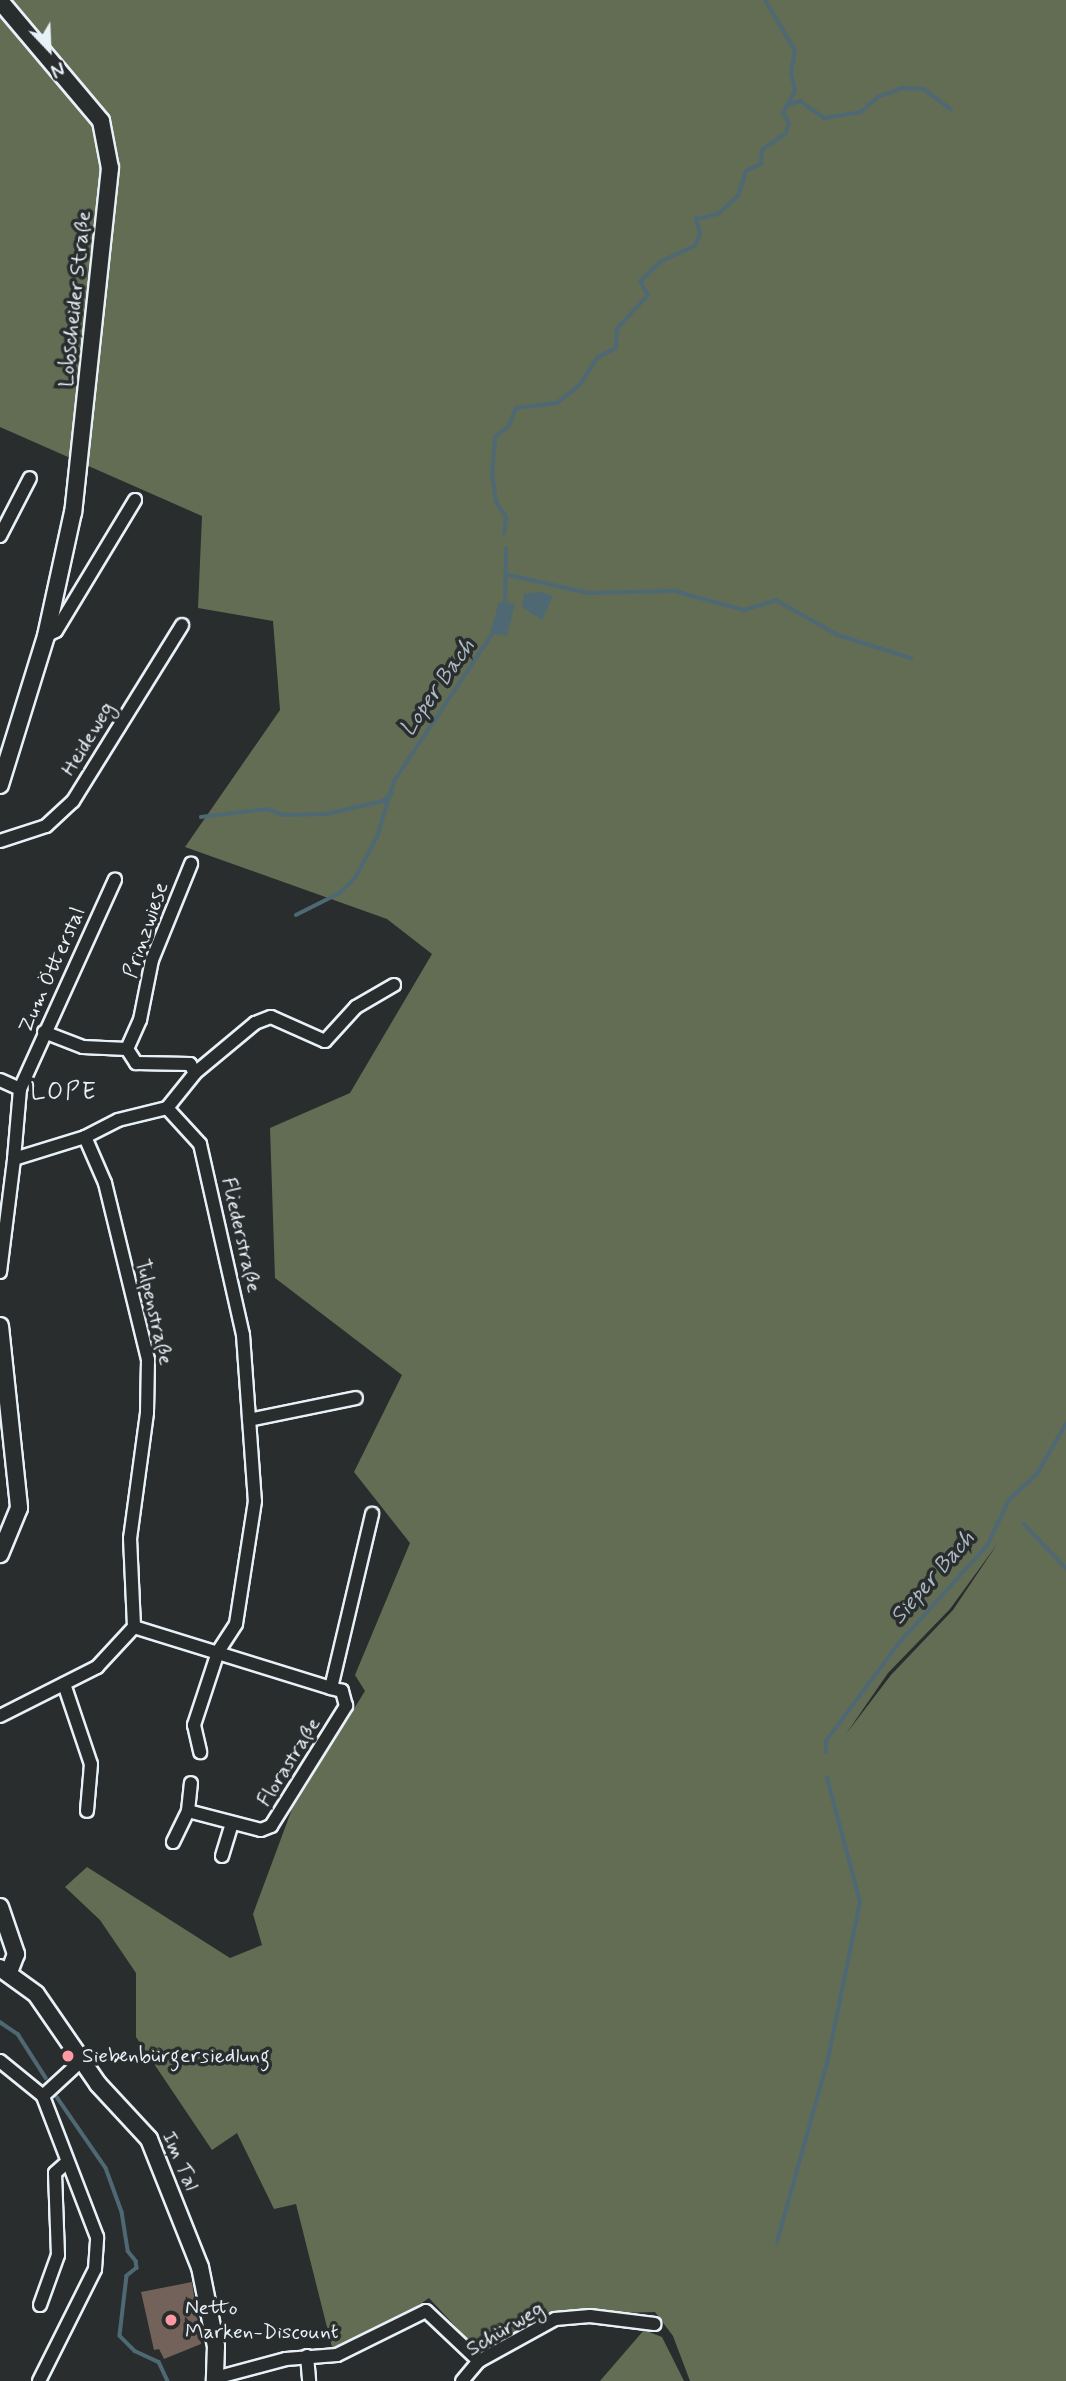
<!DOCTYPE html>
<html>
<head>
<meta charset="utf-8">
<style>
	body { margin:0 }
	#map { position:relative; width:1066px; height:2381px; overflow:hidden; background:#2a2d2e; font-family:Mynerve,sans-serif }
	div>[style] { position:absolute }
	.green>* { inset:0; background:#636d54 }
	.water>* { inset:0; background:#4f6974 }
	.stream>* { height:3.5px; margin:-1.75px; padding:0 1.75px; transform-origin:1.75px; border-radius:1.75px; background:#4f6974 }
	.building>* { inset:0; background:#726259 }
	.roads { filter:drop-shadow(2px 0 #e8f1f8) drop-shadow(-2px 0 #e8f1f8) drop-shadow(0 2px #e8f1f8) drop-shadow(0 -2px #e8f1f8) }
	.street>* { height:12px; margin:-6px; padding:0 6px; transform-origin:6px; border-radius:6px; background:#2a2d2e }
	.secondary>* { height:16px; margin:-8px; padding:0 8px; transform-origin:8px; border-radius:8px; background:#2a2d2e }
	.dots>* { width:19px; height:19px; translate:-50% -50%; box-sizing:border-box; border:4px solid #2a2d2e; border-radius:50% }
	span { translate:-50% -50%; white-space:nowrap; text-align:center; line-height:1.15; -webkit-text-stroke:7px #2a2d2e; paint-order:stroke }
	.street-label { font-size:21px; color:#e8f1f8 }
	.poi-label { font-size:21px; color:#e8f1f8 }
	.left { translate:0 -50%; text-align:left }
	.water-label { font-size:23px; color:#abbbc3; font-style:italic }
	.quarter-label { font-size:24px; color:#e8f1f8; letter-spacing:2px }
	.north { position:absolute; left:14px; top:14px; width:70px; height:70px; -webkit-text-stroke:5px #2a2d2e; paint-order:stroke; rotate:157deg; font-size:19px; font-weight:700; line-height:28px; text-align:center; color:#e8f1f8 }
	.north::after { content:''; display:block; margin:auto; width:24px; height:32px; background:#e8f1f8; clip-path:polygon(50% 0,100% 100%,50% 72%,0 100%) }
</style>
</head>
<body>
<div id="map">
	<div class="green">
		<div style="clip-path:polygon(evenodd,0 0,1066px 0,1066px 2381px,690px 2381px,673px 2336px,655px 2312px,553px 2315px,481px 2354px,429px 2298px,375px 2335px,333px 2351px,296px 2204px,274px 2209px,237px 2133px,212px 2150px,136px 2037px,136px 1973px,100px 1920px,65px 1887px,87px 1867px,230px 1958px,262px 1945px,253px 1914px,292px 1809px,365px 1691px,355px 1675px,410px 1543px,354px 1472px,402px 1375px,275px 1278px,270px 1128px,350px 1093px,432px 954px,387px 919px,185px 847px,280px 710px,273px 621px,198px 608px,202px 516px,0 427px,0 0,998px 1543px,953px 1610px,891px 1675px,846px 1734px,888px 1673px,950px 1609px,998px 1543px)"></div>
		<div style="clip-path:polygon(644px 2330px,662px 2337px,684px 2381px,600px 2381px)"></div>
	</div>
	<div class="water">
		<div style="clip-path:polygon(541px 592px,553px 596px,542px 620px,522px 607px,524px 594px)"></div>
		<div style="clip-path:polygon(499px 602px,515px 604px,507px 636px,490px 633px)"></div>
	</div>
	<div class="stream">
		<div style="left:787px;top:105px;width:14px;rotate:-17deg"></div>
		<div style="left:800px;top:101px;width:29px;rotate:35deg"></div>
		<div style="left:824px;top:118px;width:37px;rotate:-9deg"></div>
		<div style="left:861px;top:112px;width:23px;rotate:-41deg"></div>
		<div style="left:878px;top:97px;width:27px;rotate:-20deg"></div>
		<div style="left:903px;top:88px;width:21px;rotate:3deg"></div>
		<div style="left:924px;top:89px;width:34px;rotate:37deg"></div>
		<div style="left:504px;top:534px;width:17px;rotate:-83deg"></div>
		<div style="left:506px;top:517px;width:18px;rotate:-124deg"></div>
		<div style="left:496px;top:502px;width:28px;rotate:-98deg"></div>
		<div style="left:492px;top:474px;width:37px;rotate:-85deg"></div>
		<div style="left:495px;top:437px;width:18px;rotate:-38deg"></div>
		<div style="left:509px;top:426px;width:19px;rotate:-69deg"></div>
		<div style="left:516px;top:408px;width:41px;rotate:-7deg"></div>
		<div style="left:557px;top:403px;width:28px;rotate:-38deg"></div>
		<div style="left:579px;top:386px;width:33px;rotate:-57deg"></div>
		<div style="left:597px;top:358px;width:21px;rotate:-28deg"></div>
		<div style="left:616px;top:348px;width:19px;rotate:-87deg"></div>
		<div style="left:617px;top:329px;width:46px;rotate:-47.6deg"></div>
		<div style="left:648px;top:295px;width:15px;rotate:-122deg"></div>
		<div style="left:640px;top:282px;width:28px;rotate:-45deg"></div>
		<div style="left:660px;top:262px;width:38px;rotate:-25deg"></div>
		<div style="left:695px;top:246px;width:13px;rotate:-67deg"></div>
		<div style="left:700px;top:234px;width:16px;rotate:-105deg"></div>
		<div style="left:696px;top:219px;width:23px;rotate:-13deg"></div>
		<div style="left:718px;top:214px;width:27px;rotate:-42deg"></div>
		<div style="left:738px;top:196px;width:26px;rotate:-72deg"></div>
		<div style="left:746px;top:171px;width:17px;rotate:-25deg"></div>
		<div style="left:761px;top:164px;width:14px;rotate:-86deg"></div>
		<div style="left:762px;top:150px;width:29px;rotate:-35deg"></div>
		<div style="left:786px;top:133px;width:10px;rotate:-73deg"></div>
		<div style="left:789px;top:123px;width:12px;rotate:-121deg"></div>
		<div style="left:783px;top:113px;width:25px;rotate:-61deg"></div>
		<div style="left:795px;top:91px;width:18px;rotate:-103deg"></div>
		<div style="left:791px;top:73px;width:22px;rotate:-80deg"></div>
		<div style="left:795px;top:51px;width:59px;rotate:-120.5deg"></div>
		<div style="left:509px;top:575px;width:81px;rotate:12.8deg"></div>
		<div style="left:588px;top:593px;width:87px;rotate:-1.3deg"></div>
		<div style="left:675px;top:591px;width:72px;rotate:15.4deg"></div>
		<div style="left:744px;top:610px;width:34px;rotate:-17deg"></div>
		<div style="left:776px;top:600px;width:71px;rotate:29.4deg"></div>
		<div style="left:838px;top:635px;width:77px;rotate:17.5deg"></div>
		<div style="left:505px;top:603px;width:54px;rotate:-88.9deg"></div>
		<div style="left:201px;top:817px;width:66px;rotate:-6.9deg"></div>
		<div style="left:267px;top:809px;width:18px;rotate:19deg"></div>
		<div style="left:284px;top:815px;width:42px;rotate:-1.4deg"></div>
		<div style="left:326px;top:814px;width:58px;rotate:-12.8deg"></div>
		<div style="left:383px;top:801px;width:12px;rotate:-42deg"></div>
		<div style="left:296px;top:915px;width:49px;rotate:-26.6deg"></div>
		<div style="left:340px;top:893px;width:21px;rotate:-45deg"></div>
		<div style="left:355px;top:878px;width:47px;rotate:-61.8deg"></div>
		<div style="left:377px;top:837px;width:59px;rotate:-73.1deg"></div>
		<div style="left:394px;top:781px;width:182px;rotate:-56.2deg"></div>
		<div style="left:1024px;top:1524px;width:61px;rotate:46.3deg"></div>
		<div style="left:826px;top:1753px;width:12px;rotate:-90deg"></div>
		<div style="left:826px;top:1741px;width:122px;rotate:-53.3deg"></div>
		<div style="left:899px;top:1643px;width:131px;rotate:-47.8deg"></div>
		<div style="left:987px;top:1546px;width:51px;rotate:-64.4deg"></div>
		<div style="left:1009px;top:1500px;width:38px;rotate:-43deg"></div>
		<div style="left:1037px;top:1474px;width:58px;rotate:-59.9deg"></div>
		<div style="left:0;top:2022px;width:22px;rotate:34deg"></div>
		<div style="left:18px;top:2034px;width:52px;rotate:57.5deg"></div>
		<div style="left:57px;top:2097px;width:86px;rotate:55.4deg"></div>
		<div style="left:106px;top:2168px;width:47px;rotate:70deg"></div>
		<div style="left:122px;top:2212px;width:39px;rotate:81deg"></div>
		<div style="left:128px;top:2251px;width:13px;rotate:51deg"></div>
		<div style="left:136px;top:2261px;width:7px;rotate:82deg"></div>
		<div style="left:137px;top:2268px;width:13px;rotate:141deg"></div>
		<div style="left:127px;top:2276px;width:60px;rotate:96.7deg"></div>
		<div style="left:120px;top:2336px;width:21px;rotate:45deg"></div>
		<div style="left:135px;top:2351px;width:26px;rotate:25deg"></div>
		<div style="left:159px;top:2362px;width:21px;rotate:65deg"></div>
		<div style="left:777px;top:2242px;width:190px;rotate:-74.4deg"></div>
		<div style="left:828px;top:2059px;width:160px;rotate:-78.5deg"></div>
		<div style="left:860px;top:1902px;width:128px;rotate:-104.9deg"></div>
	</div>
	<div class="building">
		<div style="clip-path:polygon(192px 2282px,201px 2344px,164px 2359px,159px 2349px,154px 2350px,141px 2292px)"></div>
	</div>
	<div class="roads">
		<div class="street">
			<div style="left:0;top:536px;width:65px;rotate:-62.7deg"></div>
			<div style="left:46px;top:636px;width:11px;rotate:-27deg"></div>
			<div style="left:56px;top:631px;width:153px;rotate:-58.9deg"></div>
			<div style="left:0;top:841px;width:48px;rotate:-18.1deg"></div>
			<div style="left:46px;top:826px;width:37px;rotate:-43deg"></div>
			<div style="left:73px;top:801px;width:207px;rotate:-58.2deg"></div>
			<div style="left:44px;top:1032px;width:42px;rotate:21deg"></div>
			<div style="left:83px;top:1047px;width:44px;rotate:2.6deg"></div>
			<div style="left:127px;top:1049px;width:17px;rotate:57deg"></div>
			<div style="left:136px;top:1063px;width:54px;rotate:1.1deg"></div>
			<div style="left:190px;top:1064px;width:10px;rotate:61deg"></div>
			<div style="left:127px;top:1049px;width:32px;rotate:-66deg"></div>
			<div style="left:140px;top:1020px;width:61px;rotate:-78.7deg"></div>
			<div style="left:152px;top:960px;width:104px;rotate:-67.9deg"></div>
			<div style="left:0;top:1080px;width:22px;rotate:24deg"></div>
			<div style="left:167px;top:1108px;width:45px;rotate:-51.3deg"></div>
			<div style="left:195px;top:1073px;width:78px;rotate:-39.8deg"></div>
			<div style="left:255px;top:1023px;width:17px;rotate:-21deg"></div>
			<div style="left:271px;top:1017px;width:59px;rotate:24deg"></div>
			<div style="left:325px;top:1041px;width:46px;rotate:-47.6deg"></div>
			<div style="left:356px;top:1007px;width:44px;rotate:-30.1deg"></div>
			<div style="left:85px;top:1137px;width:50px;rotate:66.5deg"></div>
			<div style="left:105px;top:1183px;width:182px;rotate:76.3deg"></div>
			<div style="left:148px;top:1360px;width:53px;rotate:91.1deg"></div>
			<div style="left:147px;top:1413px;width:126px;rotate:97.7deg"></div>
			<div style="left:130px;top:1538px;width:89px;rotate:87.4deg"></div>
			<div style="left:14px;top:1159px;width:70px;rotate:-85.1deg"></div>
			<div style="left:20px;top:1089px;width:230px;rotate:-65.6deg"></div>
			<div style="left:0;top:1272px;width:114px;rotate:-82.9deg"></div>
			<div style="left:14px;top:1159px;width:74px;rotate:-17.2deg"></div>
			<div style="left:85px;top:1137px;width:37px;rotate:-27deg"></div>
			<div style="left:118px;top:1120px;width:50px;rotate:-13.8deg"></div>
			<div style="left:167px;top:1108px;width:49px;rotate:47.5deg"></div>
			<div style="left:200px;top:1144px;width:196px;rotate:77.3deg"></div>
			<div style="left:243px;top:1335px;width:166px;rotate:85.9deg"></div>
			<div style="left:255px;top:1501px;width:124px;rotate:98.8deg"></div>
			<div style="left:236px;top:1624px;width:33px;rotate:123deg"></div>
			<div style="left:218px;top:1652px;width:77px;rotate:108.2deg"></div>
			<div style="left:194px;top:1725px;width:28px;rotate:77deg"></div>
			<div style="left:249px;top:1420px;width:109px;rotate:-11.6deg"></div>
			<div style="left:134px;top:1627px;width:206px;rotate:17.2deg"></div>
			<div style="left:331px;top:1688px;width:179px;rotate:-76.7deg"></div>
			<div style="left:64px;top:1684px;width:84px;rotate:71.4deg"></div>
			<div style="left:91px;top:1764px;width:47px;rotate:94.9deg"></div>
			<div style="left:0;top:1716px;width:109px;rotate:-26.8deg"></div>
			<div style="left:97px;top:1667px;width:54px;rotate:-47.2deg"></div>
			<div style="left:188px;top:1811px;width:28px;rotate:-84deg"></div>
			<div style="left:173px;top:1842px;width:34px;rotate:-64deg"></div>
			<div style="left:188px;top:1811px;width:75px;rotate:14.6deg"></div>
			<div style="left:261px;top:1830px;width:11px;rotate:-22deg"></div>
			<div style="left:271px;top:1826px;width:142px;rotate:-58deg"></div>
			<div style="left:346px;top:1706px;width:16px;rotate:-105deg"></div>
			<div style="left:342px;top:1691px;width:11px;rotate:-165deg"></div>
			<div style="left:222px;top:1856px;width:34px;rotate:-73deg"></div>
			<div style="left:0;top:2061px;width:55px;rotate:39.1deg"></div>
			<div style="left:43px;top:2096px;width:53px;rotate:-42.7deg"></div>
			<div style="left:40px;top:2305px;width:53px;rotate:-70.2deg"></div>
			<div style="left:58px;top:2255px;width:82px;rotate:-92.1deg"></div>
			<div style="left:55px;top:2173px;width:15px;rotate:-42deg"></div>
			<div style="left:307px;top:2356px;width:25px;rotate:85deg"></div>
			<div style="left:215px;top:2378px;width:73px;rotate:-15deg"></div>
			<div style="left:286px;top:2359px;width:51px;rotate:-4.5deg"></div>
			<div style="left:337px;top:2355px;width:99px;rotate:-26.3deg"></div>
			<div style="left:426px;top:2311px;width:73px;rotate:43.3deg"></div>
			<div style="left:39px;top:2381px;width:125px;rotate:-63.4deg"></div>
			<div style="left:95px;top:2269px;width:32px;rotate:-86deg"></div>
			<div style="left:97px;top:2237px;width:151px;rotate:-111deg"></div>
			<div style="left:462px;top:2381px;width:26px;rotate:-50deg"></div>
			<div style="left:479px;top:2361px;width:87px;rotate:-28.9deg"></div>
			<div style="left:555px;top:2319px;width:35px;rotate:-5deg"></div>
			<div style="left:590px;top:2316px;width:65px;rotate:7deg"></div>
		</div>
		<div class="secondary">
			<div style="left:0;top:1px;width:157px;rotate:49.9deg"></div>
			<div style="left:101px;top:121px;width:48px;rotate:79.2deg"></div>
			<div style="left:110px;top:168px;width:346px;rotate:96.1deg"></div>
			<div style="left:73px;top:512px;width:127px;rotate:102.3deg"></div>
			<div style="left:46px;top:636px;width:156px;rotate:107.2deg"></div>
			<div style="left:0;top:1326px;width:183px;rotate:84deg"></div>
			<div style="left:19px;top:1508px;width:50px;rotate:112.4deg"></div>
			<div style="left:0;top:1907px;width:50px;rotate:71.2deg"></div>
			<div style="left:16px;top:1954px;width:19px;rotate:111deg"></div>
			<div style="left:0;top:1968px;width:44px;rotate:35.8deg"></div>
			<div style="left:36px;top:1994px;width:109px;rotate:55.4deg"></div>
			<div style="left:98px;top:2084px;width:75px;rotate:47.2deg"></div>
			<div style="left:149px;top:2139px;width:138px;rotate:68.3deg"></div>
			<div style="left:200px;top:2267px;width:81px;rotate:78.6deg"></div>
			<div style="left:216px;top:2346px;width:35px;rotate:92deg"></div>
		</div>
	</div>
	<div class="dots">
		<div style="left:68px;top:2056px;background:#ff9aa2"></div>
		<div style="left:171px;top:2320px;background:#ff9aa2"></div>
	</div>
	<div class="street-label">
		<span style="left:75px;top:299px;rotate:-84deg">Lobscheider Straße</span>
		<span style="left:88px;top:739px;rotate:-59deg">Heideweg</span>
		<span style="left:146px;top:930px;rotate:-71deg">Prinzwiese</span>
		<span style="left:52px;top:970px;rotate:-66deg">Zum Ötterstal</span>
		<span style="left:241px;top:1235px;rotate:77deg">Fliederstraße</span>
		<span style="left:154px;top:1312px;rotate:77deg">Tulpenstraße</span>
		<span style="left:289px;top:1762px;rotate:-58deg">Florastraße</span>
		<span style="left:180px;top:2161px;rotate:66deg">Im Tal</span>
		<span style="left:505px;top:2329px;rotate:-31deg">Schürweg</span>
	</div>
	<div class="poi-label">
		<span class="left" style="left:82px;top:2056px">Siebenbürgersiedlung</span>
		<span class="left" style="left:185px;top:2320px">Netto<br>Marken-Discount</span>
	</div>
	<div class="water-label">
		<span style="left:438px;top:688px;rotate:-55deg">Loper Bach</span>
		<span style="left:933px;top:1578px;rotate:-49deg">Sieper Bach</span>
	</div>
	<div class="quarter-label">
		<span style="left:64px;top:1093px">LOPE</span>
	</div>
	<div class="north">N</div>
</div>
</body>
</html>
